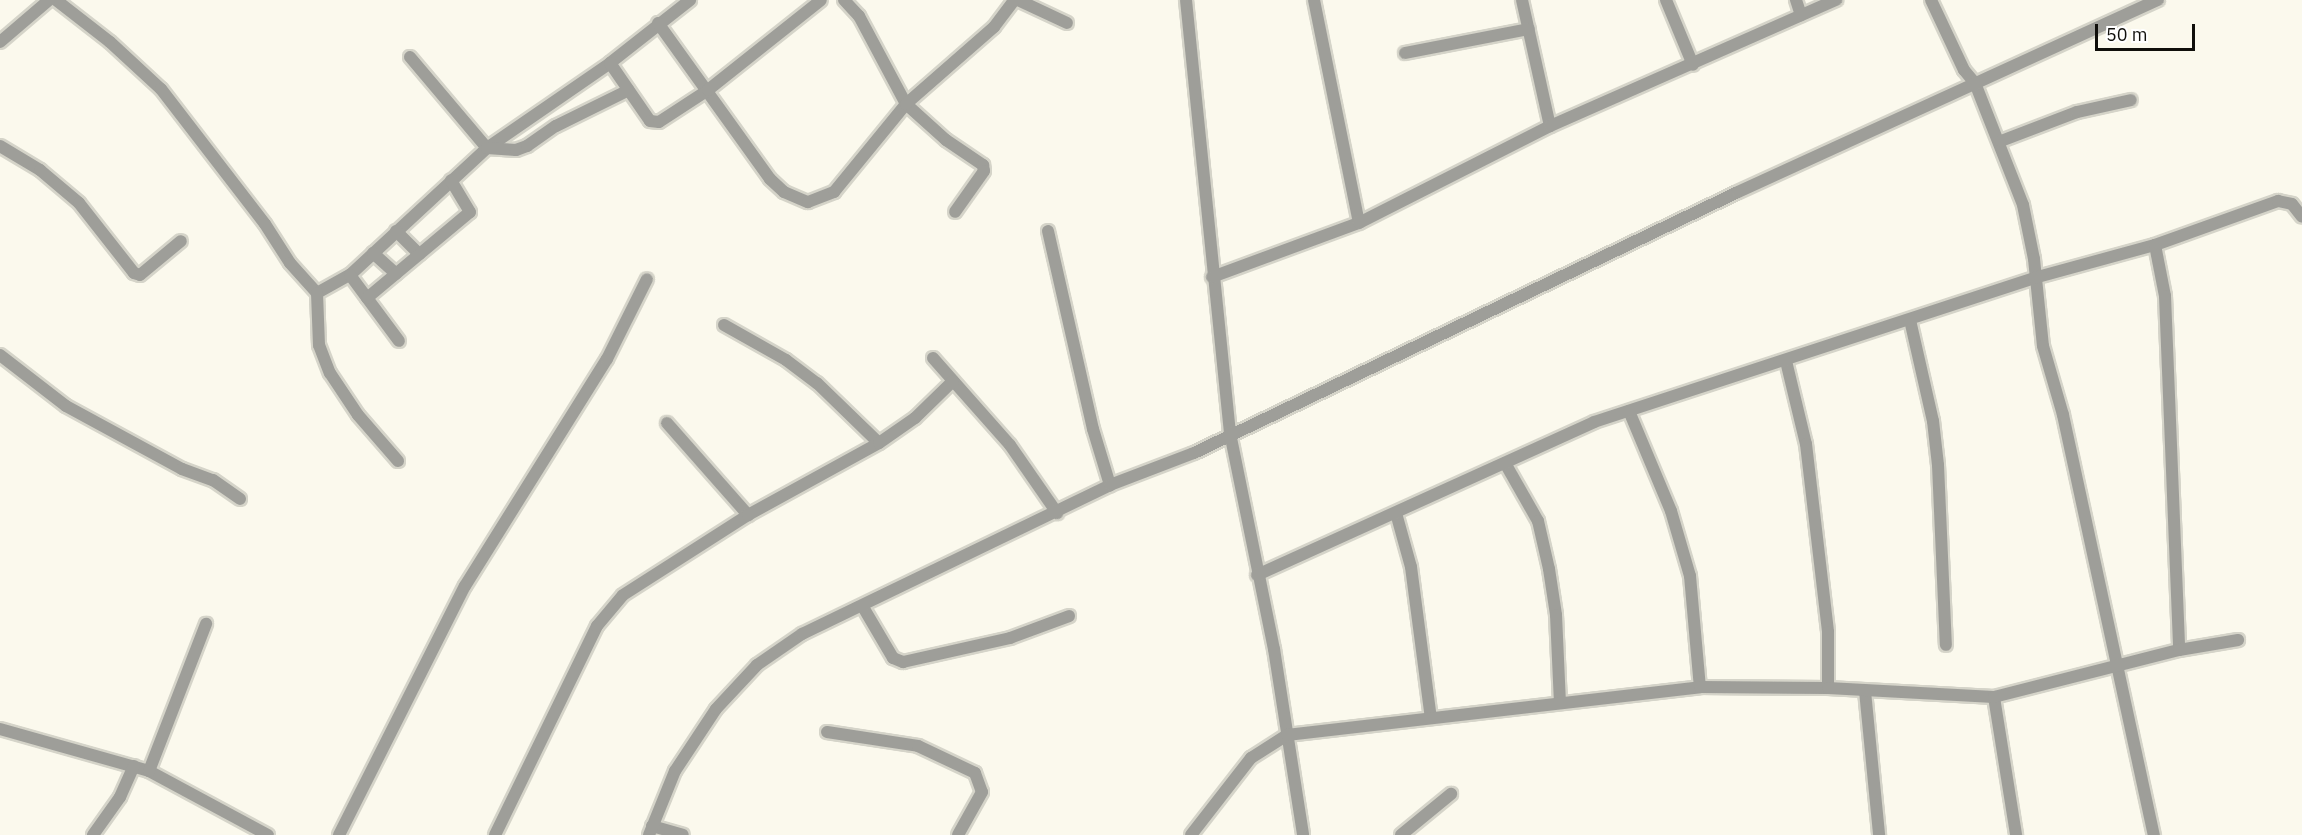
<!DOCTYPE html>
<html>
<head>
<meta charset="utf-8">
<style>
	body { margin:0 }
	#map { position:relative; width:2302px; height:835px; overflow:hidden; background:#fbf9ed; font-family:"IBM Plex Sans",sans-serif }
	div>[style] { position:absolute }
	.roads { filter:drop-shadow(2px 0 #d5d4c9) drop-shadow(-2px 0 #d5d4c9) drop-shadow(0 2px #d5d4c9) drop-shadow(0 -2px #d5d4c9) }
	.minor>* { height:12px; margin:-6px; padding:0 6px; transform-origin:6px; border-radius:6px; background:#9e9e99 }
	span { translate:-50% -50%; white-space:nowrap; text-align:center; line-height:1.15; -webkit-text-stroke:5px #fff; paint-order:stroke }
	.scale { position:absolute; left:2095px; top:24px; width:100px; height:27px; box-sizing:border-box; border:3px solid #100f0b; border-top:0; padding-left:8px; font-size:18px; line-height:21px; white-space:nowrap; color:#100f0b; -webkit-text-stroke:4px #fff; paint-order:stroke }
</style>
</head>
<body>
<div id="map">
	<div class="roads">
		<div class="minor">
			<div style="left:56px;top:0;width:68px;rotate:37.9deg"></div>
			<div style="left:110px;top:42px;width:69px;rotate:42.7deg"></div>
			<div style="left:161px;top:89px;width:170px;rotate:52.4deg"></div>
			<div style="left:265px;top:224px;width:46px;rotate:57.3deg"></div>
			<div style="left:290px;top:263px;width:40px;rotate:48deg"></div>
			<div style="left:317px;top:293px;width:38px;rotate:-29deg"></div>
			<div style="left:350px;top:275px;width:187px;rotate:-42.8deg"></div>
			<div style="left:487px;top:148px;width:150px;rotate:-34.6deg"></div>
			<div style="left:610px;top:63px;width:102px;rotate:-38.2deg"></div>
			<div style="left:844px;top:0;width:22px;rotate:47deg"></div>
			<div style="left:859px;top:16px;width:100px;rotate:61.9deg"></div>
			<div style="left:906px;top:104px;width:54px;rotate:42deg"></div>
			<div style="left:946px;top:140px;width:45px;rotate:34deg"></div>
			<div style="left:983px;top:165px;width:6px;rotate:81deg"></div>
			<div style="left:984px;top:171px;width:50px;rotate:125.3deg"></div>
			<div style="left:1018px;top:0;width:54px;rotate:25.1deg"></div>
			<div style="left:1186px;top:0;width:435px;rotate:84.2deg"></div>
			<div style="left:1230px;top:433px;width:220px;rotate:78.5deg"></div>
			<div style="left:1274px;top:649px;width:188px;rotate:81.1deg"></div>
			<div style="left:1314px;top:0;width:227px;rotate:78.6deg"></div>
			<div style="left:1522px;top:0;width:129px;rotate:77.5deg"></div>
			<div style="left:1666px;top:0;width:70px;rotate:67.4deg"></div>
			<div style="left:1796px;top:0;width:16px;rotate:72deg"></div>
			<div style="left:1931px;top:0;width:77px;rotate:64.8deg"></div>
			<div style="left:1964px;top:70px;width:17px;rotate:50deg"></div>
			<div style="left:1975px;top:83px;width:131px;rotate:68.5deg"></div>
			<div style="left:2023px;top:205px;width:55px;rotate:78.5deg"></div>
			<div style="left:2034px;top:259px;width:87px;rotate:84.1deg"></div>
			<div style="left:2043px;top:346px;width:72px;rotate:73.8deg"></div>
			<div style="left:2063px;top:415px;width:430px;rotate:77.8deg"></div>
			<div style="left:658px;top:23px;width:192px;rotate:54.3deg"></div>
			<div style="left:770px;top:179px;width:19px;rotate:43deg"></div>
			<div style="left:784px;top:192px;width:26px;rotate:23deg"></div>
			<div style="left:808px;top:202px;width:28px;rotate:-21deg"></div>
			<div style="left:834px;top:192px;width:114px;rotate:-50.7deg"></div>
			<div style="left:906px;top:104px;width:117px;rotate:-41.2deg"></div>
			<div style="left:994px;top:27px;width:34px;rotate:-53deg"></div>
			<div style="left:0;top:42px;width:65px;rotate:-40.6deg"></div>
			<div style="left:1405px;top:53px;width:126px;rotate:-11deg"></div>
			<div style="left:410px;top:57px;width:119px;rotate:49.8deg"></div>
			<div style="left:487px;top:148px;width:29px;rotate:4deg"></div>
			<div style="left:516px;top:150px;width:12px;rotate:-20deg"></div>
			<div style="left:527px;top:146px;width:35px;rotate:-35deg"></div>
			<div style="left:556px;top:126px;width:81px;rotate:-26.3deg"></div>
			<div style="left:610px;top:63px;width:70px;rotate:55.4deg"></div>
			<div style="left:650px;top:121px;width:9px;rotate:6deg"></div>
			<div style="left:659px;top:122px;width:59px;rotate:-33.1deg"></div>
			<div style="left:708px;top:90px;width:144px;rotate:-38.5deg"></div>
			<div style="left:2001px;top:141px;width:81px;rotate:-20.9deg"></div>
			<div style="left:2077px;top:112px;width:55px;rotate:-12.5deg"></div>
			<div style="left:0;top:146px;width:47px;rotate:31deg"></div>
			<div style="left:40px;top:170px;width:51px;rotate:40.2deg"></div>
			<div style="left:79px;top:203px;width:89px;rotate:51.8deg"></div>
			<div style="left:134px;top:273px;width:6px;rotate:18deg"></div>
			<div style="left:140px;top:275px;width:53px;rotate:-39.7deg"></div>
			<div style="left:396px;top:231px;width:33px;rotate:45deg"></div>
			<div style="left:1048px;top:231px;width:203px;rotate:77.2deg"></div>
			<div style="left:1093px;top:429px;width:59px;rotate:73.1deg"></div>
			<div style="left:2155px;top:245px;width:52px;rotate:78.9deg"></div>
			<div style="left:2165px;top:296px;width:354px;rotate:87.7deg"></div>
			<div style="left:373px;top:253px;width:31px;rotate:42deg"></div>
			<div style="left:350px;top:275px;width:82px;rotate:53.4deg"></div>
			<div style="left:1212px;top:277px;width:157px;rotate:-20.2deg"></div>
			<div style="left:1359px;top:223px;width:214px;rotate:-26.9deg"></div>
			<div style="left:1550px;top:126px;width:313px;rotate:-23.8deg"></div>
			<div style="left:317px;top:293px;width:52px;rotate:87.8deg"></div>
			<div style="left:319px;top:345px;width:30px;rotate:69deg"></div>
			<div style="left:330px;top:373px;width:50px;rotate:56.3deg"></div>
			<div style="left:358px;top:415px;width:61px;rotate:49deg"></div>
			<div style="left:367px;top:298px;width:134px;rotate:-39.9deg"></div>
			<div style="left:470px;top:212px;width:37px;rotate:-121deg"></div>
			<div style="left:1910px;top:320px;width:104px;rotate:77.2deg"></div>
			<div style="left:1933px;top:421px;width:44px;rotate:83.5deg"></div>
			<div style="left:1938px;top:465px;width:180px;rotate:87.5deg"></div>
			<div style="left:724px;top:325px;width:71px;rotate:29.4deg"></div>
			<div style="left:786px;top:360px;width:39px;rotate:37deg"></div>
			<div style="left:817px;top:383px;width:86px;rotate:44.1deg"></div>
			<div style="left:0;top:355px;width:83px;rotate:37.7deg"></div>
			<div style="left:66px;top:406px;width:132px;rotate:28.5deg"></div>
			<div style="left:182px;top:469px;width:33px;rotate:20deg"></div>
			<div style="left:213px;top:480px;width:33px;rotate:35deg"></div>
			<div style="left:933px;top:358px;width:116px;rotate:48.5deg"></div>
			<div style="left:1010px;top:445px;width:83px;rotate:55.3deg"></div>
			<div style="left:1786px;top:361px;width:85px;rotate:76.5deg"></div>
			<div style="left:1806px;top:444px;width:189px;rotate:83.3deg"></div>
			<div style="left:1828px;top:632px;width:56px;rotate:90deg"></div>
			<div style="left:1629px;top:411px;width:108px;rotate:67.2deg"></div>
			<div style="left:1671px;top:511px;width:68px;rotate:73.7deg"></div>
			<div style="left:1690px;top:576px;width:111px;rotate:84.9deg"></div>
			<div style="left:667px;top:423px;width:123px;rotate:48.6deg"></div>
			<div style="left:1505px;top:463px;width:67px;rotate:60.4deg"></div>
			<div style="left:1538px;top:521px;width:49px;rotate:77.1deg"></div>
			<div style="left:1549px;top:569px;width:47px;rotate:81.3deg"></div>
			<div style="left:1556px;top:615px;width:87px;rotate:87.4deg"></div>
			<div style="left:1396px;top:513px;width:56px;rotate:74.5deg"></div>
			<div style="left:1411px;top:567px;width:152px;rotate:82.5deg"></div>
			<div style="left:1257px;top:575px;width:370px;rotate:-24.4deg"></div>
			<div style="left:1594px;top:422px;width:463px;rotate:-18.1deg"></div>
			<div style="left:2034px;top:278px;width:125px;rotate:-15.3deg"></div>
			<div style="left:2155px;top:245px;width:131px;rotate:-19.7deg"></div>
			<div style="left:2278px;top:201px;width:14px;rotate:12deg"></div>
			<div style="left:2292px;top:204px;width:16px;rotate:52deg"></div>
			<div style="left:863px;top:607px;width:59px;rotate:59.5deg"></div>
			<div style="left:893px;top:658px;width:11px;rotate:22deg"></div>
			<div style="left:903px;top:662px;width:110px;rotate:-12.6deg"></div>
			<div style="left:1010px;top:638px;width:63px;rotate:-20.4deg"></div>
			<div style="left:1865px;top:691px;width:145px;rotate:84.4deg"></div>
			<div style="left:1994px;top:697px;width:140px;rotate:80.9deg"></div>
			<div style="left:0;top:729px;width:155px;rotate:15.7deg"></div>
			<div style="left:149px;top:771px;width:135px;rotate:28.3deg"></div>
			<div style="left:827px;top:732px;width:92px;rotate:8.7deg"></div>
			<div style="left:918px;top:746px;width:63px;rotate:25.3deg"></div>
			<div style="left:975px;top:773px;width:20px;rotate:70deg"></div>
			<div style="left:982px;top:792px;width:49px;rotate:119.2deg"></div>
			<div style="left:149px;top:771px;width:158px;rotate:-68.8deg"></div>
			<div style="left:652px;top:826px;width:32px;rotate:16deg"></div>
			<div style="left:93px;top:835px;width:47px;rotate:-54.6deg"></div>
			<div style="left:120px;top:797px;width:34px;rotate:-66deg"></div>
			<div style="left:339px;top:835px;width:279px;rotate:-63.2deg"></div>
			<div style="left:465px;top:586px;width:268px;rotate:-58deg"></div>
			<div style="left:607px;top:359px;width:89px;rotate:-63.4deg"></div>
			<div style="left:495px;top:835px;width:233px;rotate:-64deg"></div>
			<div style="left:597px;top:626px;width:40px;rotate:-50deg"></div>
			<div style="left:623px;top:595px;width:148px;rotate:-32.6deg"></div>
			<div style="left:748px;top:515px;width:149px;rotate:-28.8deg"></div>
			<div style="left:879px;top:443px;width:44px;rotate:-34.8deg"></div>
			<div style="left:915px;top:418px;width:53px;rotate:-44.2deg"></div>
			<div style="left:649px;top:835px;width:69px;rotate:-67.9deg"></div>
			<div style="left:675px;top:771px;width:74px;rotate:-56.5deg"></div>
			<div style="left:716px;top:709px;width:60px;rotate:-47deg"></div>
			<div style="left:757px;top:665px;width:55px;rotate:-34.6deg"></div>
			<div style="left:802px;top:634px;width:342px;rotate:-25.8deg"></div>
			<div style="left:1110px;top:485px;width:90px;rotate:-20.9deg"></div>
			<div style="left:1194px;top:453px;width:603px;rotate:-25.63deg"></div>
			<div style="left:1738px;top:192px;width:462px;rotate:-24.6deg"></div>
			<div style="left:1191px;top:835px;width:98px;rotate:-52.1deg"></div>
			<div style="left:1251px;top:758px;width:43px;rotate:-32.6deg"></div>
			<div style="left:1287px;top:735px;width:416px;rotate:-6.6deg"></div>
			<div style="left:1700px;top:687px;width:128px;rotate:0.4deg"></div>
			<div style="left:1828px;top:688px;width:166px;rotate:3.1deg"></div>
			<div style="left:1994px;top:697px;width:191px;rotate:-14.3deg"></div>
			<div style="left:2179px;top:650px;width:60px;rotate:-9.6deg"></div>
			<div style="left:1401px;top:835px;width:65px;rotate:-39.4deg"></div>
		</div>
	</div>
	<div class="scale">50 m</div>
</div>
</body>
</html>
